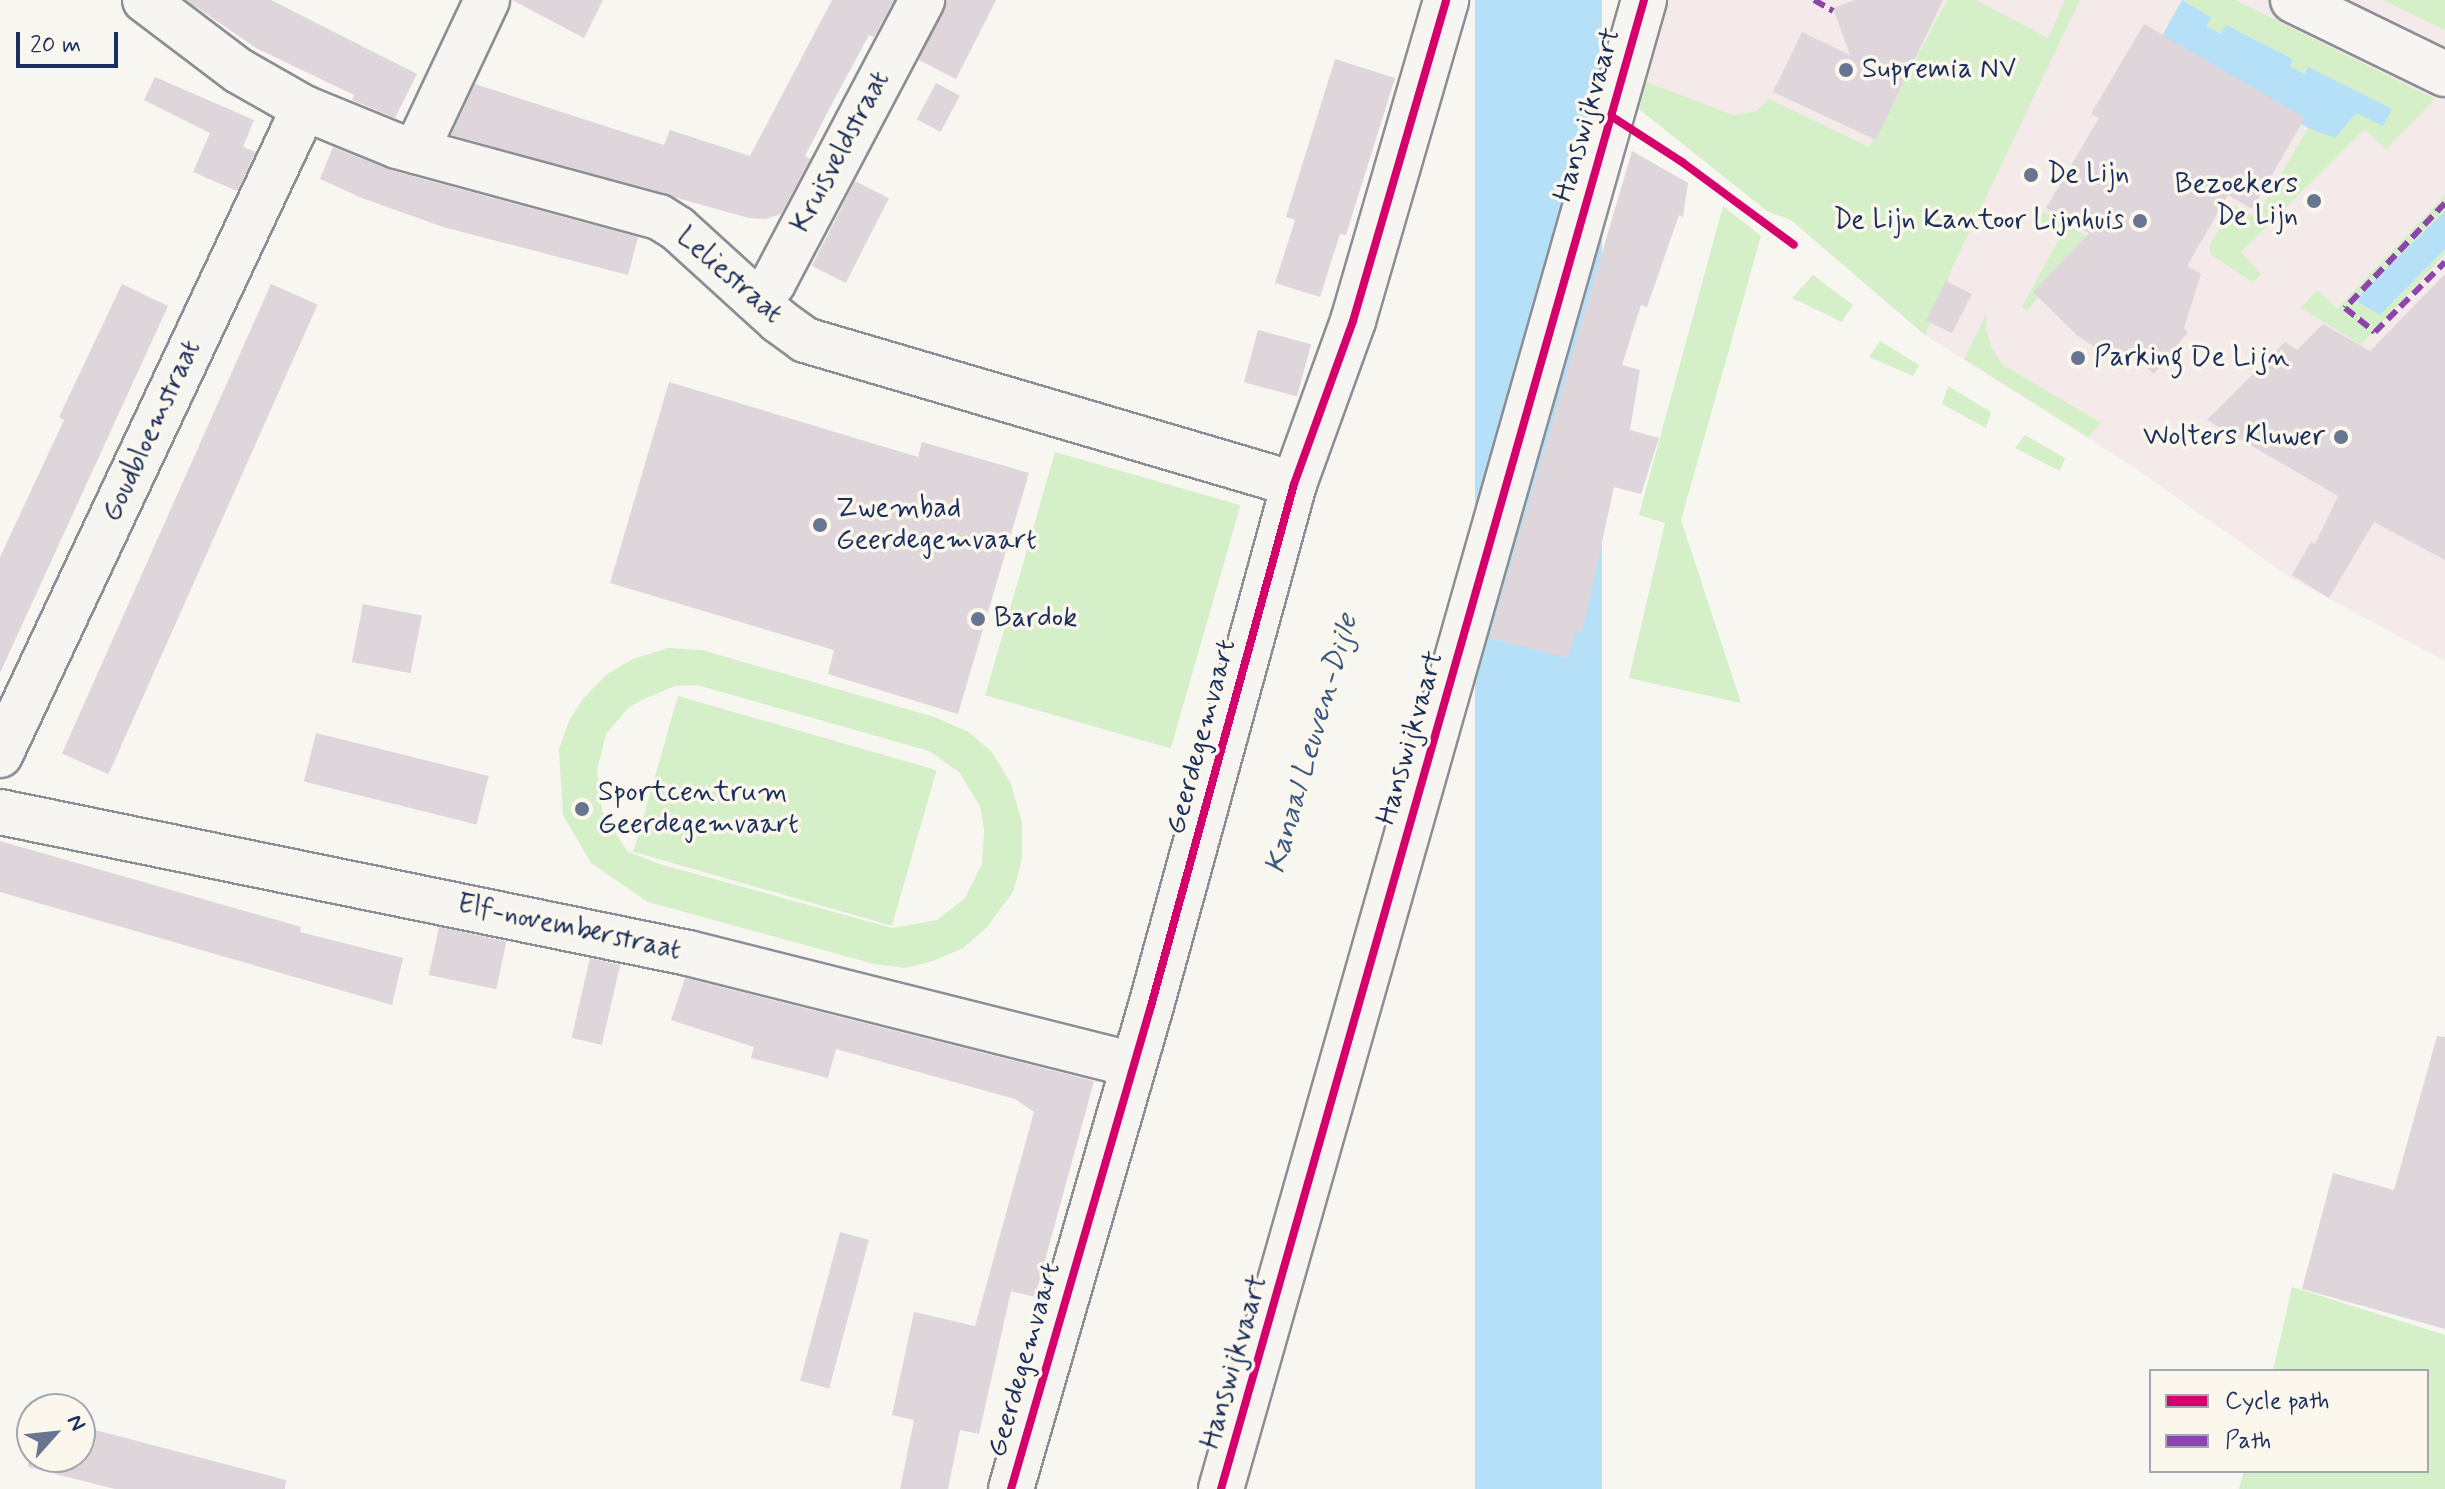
<!DOCTYPE html>
<html>
<head>
<meta charset="utf-8">
<style>
	body { margin:0 }
	#map { position:relative; width:2445px; height:1489px; overflow:hidden; background:#f8f6f0; font-family:Mynerve,sans-serif }
	div>[style] { position:absolute }
	.built>* { inset:0; background:#f4eae9 }
	.green>* { inset:0; background:#d5efc8; transform-origin:0 0 }
	.water>* { inset:0; background:#b6e0f7; transform-origin:0 0 }
	.building>* { inset:0; background:#dfd6db; transform-origin:0 0 }
	.roads { filter:drop-shadow(2px 0 #8b8e94) drop-shadow(-2px 0 #8b8e94) drop-shadow(0 2px #8b8e94) drop-shadow(0 -2px #8b8e94) }
	.minor>* { height:44px; margin:-22px; padding:0 22px; transform-origin:22px; border-radius:22px; background:#f6f5f1 }
	.quiet>* { height:6px; margin-top:-3px; transform-origin:0; background:repeating-linear-gradient(90deg,#8e44ad 0 12px,transparent 0 18px) }
	.cycleway>* { height:8px; margin:-4px; padding:0 4px; transform-origin:4px; border-radius:4px; background:#d6006c }
	.dots>* { width:22px; height:22px; translate:-50% -50%; box-sizing:border-box; border:4px solid #fbf7ec; border-radius:50% }
	span { translate:-50% -50%; white-space:nowrap; text-align:center; line-height:1.15; -webkit-text-stroke:7px #fbf7ec; paint-order:stroke }
	.poi-label { font-size:28px; color:#1b2f5e }
	.left { translate:0 -50%; text-align:left }
	.right { translate:-100% -50%; text-align:right }
	.street-label { font-size:28px; color:#1b2f5e }
	.water-label { font-size:30px; color:#3b5985; font-style:italic }
	.legend { position:absolute; left:2149px; top:1369px; width:280px; height:104px; box-sizing:border-box; background:#fbf7ec; border:2px solid #a1a7b3; margin:0; padding:10px 14px; list-style:none; font-size:24px; color:#1b2f5e }
	.legend li { display:flex; align-items:center; gap:16px; height:40px }
	.legend b { width:40px; border:2px solid #a1a7b3 }
	.north { position:absolute; left:16px; top:1393px; width:80px; height:80px; box-sizing:border-box; background:#fbf7ec; border:2px solid #a1a7b3; border-radius:50%; rotate:63deg; font-size:22px; font-weight:700; line-height:32px; text-align:center; color:#1b2f5e }
	.north::after { content:''; display:block; margin:auto; width:28px; height:36px; background:#687591; clip-path:polygon(50% 0,100% 100%,50% 72%,0 100%) }
	.scale { position:absolute; left:16px; top:32px; width:102px; height:36px; box-sizing:border-box; border:4px solid #1b2f5e; border-top:0; padding-left:10px; font-size:24px; line-height:28px; white-space:nowrap; color:#1b2f5e; -webkit-text-stroke:6px #fbf7ec; paint-order:stroke }
</style>
</head>
<body>
<div id="map">
	<div class="built">
		<div style="clip-path:polygon(1667px 0,2445px 0,2445px 661px,2291px 578px,2129px 464px,1925px 335px,1791px 220px,1767px 211px,1639px 109px)"></div>
	</div>
	<div class="green">
		<div style="clip-path:polygon(1947px 0,1976px 0,2048px 38px,2065px 0,2080px 0,1953px 266px,1925px 335px,1791px 220px,1767px 211px,1639px 109px,1646px 82px,1733px 115px,1755px 112px,1769px 99px,1869px 147px)"></div>
		<div style="clip-path:polygon(2182px 0,2235px 0,2435px 99px,2386px 149px,2365px 129px,2241px 252px,2261px 274px,2252px 282px,2210px 254px,2210px 244px,2234px 205px,2256px 218px,2308px 128px,2335px 138px,2307px 68px,2304px 74px,2289px 66px,2293px 59px,2226px 25px,2221px 34px,2207px 26px,2211px 17px)"></div>
		<div style="clip-path:polygon(2383px 0,2445px 0,2445px 30px)"></div>
		<div style="clip-path:polygon(2445px 195px,2445px 211px,2356px 300px,2381px 314px,2445px 249px,2445px 254px,2361px 345px,2301px 308px,2317px 290px,2337px 309px)"></div>
		<div style="clip-path:polygon(1723px 206px,1761px 236px,1681px 520px,1741px 703px,1629px 678px,1665px 523px,1639px 515px)"></div>
		<div style="clip-path:polygon(2044px 211px,2089px 238px,2027px 311px,2022px 307px,2061px 235px,2038px 220px)"></div>
		<div style="clip-path:polygon(1813px 275px,1853px 305px,1842px 322px,1792px 298px)"></div>
		<div style="clip-path:polygon(1987px 313px,1986px 329px,1992px 349px,2003px 365px,2101px 423px,2088px 437px,1964px 359px)"></div>
		<div style="clip-path:polygon(1880px 341px,1919px 365px,1913px 376px,1869px 357px)"></div>
		<div style="clip-path:polygon(1948px 386px,1991px 412px,1986px 428px,1942px 404px)"></div>
		<div style="clip-path:polygon(2025px 435px,2065px 458px,2060px 471px,2015px 448px)"></div>
		<div style="left:1055px;top:452px;width:193px;height:253px;rotate:16deg"></div>
		<div style="clip-path:polygon(evenodd,668px 648px,702px 650px,934px 717px,967px 731px,992px 752px,1011px 784px,1022px 823px,1022px 859px,1013px 892px,986px 928px,963px 948px,933px 961px,905px 968px,874px 964px,648px 902px,591px 863px,563px 815px,559px 749px,569px 721px,583px 699px,607px 674px,633px 659px,668px 648px,697px 685px,929px 751px,959px 772px,980px 806px,984px 829px,982px 864px,965px 898px,937px 920px,892px 928px,659px 864px,627px 851px,602px 811px,597px 770px,606px 734px,628px 708px,642px 700px,675px 686px,697px 685px)"></div>
		<div style="left:678px;top:696px;width:269px;height:162px;rotate:16deg"></div>
		<div style="clip-path:polygon(2292px 1287px,2445px 1335px,2445px 1489px,2239px 1489px,2244px 1471px,2427px 1471px,2427px 1371px,2273px 1371px)"></div>
	</div>
	<div class="water">
		<div style="left:1475px;top:0;width:127px;height:1548px"></div>
		<div style="clip-path:polygon(2182px 0,2211px 17px,2207px 26px,2221px 34px,2226px 25px,2293px 59px,2290px 66px,2304px 74px,2308px 67px,2392px 109px,2383px 126px,2356px 113px,2335px 138px,2308px 128px,2161px 38px)"></div>
		<div style="clip-path:polygon(2445px 211px,2445px 249px,2380px 315px,2355px 300px)"></div>
	</div>
	<div class="building">
		<div style="clip-path:polygon(186px 0,271px 0,417px 74px,395px 118px,352px 100px,354px 95px,256px 48px)"></div>
		<div style="clip-path:polygon(512px 0,603px 0,584px 38px)"></div>
		<div style="clip-path:polygon(832px 0,894px 0,874px 37px,869px 35px,834px 100px,805px 156px,810px 159px,781px 214px,766px 219px,749px 218px,451px 135px,475px 84px,664px 145px,670px 130px,750px 156px)"></div>
		<div style="clip-path:polygon(947px 0,996px 0,956px 79px,919px 60px)"></div>
		<div style="clip-path:polygon(1855px 0,1943px 0,1876px 140px,1773px 92px,1802px 32px,1850px 55px,1833px 8px)"></div>
		<div style="clip-path:polygon(2144px 24px,2305px 118px,2252px 209px,2228px 195px,2187px 266px,2201px 274px,2184px 328px,2188px 332px,2154px 374px,2134px 355px,2127px 368px,2078px 336px,2033px 292px,2089px 233px,2046px 208px,2099px 118px,2091px 114px)"></div>
		<div style="clip-path:polygon(1335px 59px,1395px 78px,1346px 235px,1340px 234px,1320px 297px,1275px 283px,1295px 220px,1286px 217px)"></div>
		<div style="clip-path:polygon(155px 77px,254px 120px,243px 147px,256px 152px,237px 191px,193px 172px,210px 133px,144px 100px)"></div>
		<div style="left:936px;top:83px;width:27px;height:41px;rotate:28deg"></div>
		<div style="clip-path:polygon(333px 147px,390px 170px,638px 237px,628px 275px,443px 227px,362px 198px,320px 179px)"></div>
		<div style="clip-path:polygon(1632px 151px,1688px 183px,1683px 217px,1679px 215px,1647px 307px,1641px 305px,1622px 365px,1640px 370px,1630px 430px,1659px 438px,1641px 494px,1614px 487px,1582px 633px,1575px 632px,1568px 658px,1489px 638px)"></div>
		<div style="left:855px;top:181px;width:38px;height:95px;rotate:27deg"></div>
		<div style="clip-path:polygon(2445px 274px,2445px 560px,2374px 522px,2329px 598px,2292px 575px,2311px 542px,2315px 544px,2338px 496px,2207px 420px,2285px 342px,2297px 350px,2323px 324px,2370px 351px)"></div>
		<div style="left:1946px;top:281px;width:29px;height:44px;rotate:27deg"></div>
		<div style="clip-path:polygon(122px 284px,168px 306px,0 673px,0 557px,64px 420px,59px 417px)"></div>
		<div style="left:271px;top:284px;width:51px;height:514px;rotate:24deg"></div>
		<div style="left:1258px;top:330px;width:55px;height:54px;rotate:15deg"></div>
		<div style="clip-path:polygon(669px 382px,918px 457px,922px 442px,1029px 473px,958px 714px,828px 674px,834px 650px,610px 583px)"></div>
		<div style="left:363px;top:604px;width:60px;height:59px;rotate:11deg"></div>
		<div style="left:316px;top:733px;width:178px;height:50px;rotate:14deg"></div>
		<div style="clip-path:polygon(0 841px,301px 927px,300px 932px,403px 958px,392px 1005px,0 892px)"></div>
		<div style="left:439px;top:927px;width:69px;height:49px;rotate:12deg"></div>
		<div style="left:590px;top:958px;width:31px;height:82px;rotate:13deg"></div>
		<div style="clip-path:polygon(685px 978px,1094px 1081px,1035px 1297px,1011px 1291px,979px 1434px,960px 1430px,948px 1489px,900px 1489px,914px 1420px,892px 1415px,914px 1312px,975px 1326px,1034px 1112px,1015px 1099px,836px 1049px,828px 1078px,751px 1058px,754px 1047px,671px 1020px)"></div>
		<div style="clip-path:polygon(2437px 1036px,2445px 1037px,2445px 1329px,2302px 1289px,2333px 1173px,2394px 1190px)"></div>
		<div style="left:840px;top:1232px;width:30px;height:154px;rotate:15deg"></div>
		<div style="clip-path:polygon(80px 1426px,286px 1480px,285px 1489px,115px 1489px,28px 1467px,29px 1457px,80px 1457px)"></div>
	</div>
	<div class="roads">
		<div class="minor">
			<div style="left:145px;top:0;width:118px;rotate:37.1deg"></div>
			<div style="left:239px;top:71px;width:75px;rotate:29.6deg"></div>
			<div style="left:304px;top:108px;width:100px;rotate:22.2deg"></div>
			<div style="left:397px;top:146px;width:271px;rotate:15.2deg"></div>
			<div style="left:659px;top:217px;width:22px;rotate:32deg"></div>
			<div style="left:678px;top:229px;width:137px;rotate:42.3deg"></div>
			<div style="left:779px;top:321px;width:32px;rotate:36deg"></div>
			<div style="left:805px;top:340px;width:510px;rotate:16.41deg"></div>
			<div style="left:2293px;top:0;width:169px;rotate:26deg"></div>
			<div style="left:416px;top:151px;width:167px;rotate:-64.8deg"></div>
			<div style="left:754px;top:298px;width:24px;rotate:-38deg"></div>
			<div style="left:773px;top:283px;width:320px;rotate:-62.2deg"></div>
			<div style="left:0;top:755px;width:715px;rotate:-64.83deg"></div>
			<div style="left:0;top:812px;width:702px;rotate:11.58deg"></div>
			<div style="left:688px;top:953px;width:459px;rotate:14.1deg"></div>
			<div style="left:1011px;top:1489px;width:503px;rotate:-73.84deg"></div>
			<div style="left:1151px;top:1006px;width:541px;rotate:-74.68deg"></div>
			<div style="left:1294px;top:484px;width:173px;rotate:-70.1deg"></div>
			<div style="left:1353px;top:321px;width:334px;rotate:-73.8deg"></div>
			<div style="left:1221px;top:1489px;width:1548px;rotate:-74.14deg"></div>
		</div>
	</div>
	<div class="quiet">
		<div style="left:1814px;top:0;width:22px;rotate:30deg"></div>
		<div style="left:2445px;top:203px;width:145px;rotate:133.6deg"></div>
		<div style="left:2345px;top:308px;width:38px;rotate:39deg"></div>
		<div style="left:2375px;top:332px;width:99px;rotate:-45deg"></div>
	</div>
	<div class="cycleway">
		<div style="left:1611px;top:116px;width:85px;rotate:32.9deg"></div>
		<div style="left:1682px;top:162px;width:139px;rotate:36.5deg"></div>
		<div style="left:1011px;top:1489px;width:503px;rotate:-73.84deg"></div>
		<div style="left:1151px;top:1006px;width:541px;rotate:-74.68deg"></div>
		<div style="left:1294px;top:484px;width:173px;rotate:-70.1deg"></div>
		<div style="left:1353px;top:321px;width:334px;rotate:-73.8deg"></div>
		<div style="left:1221px;top:1489px;width:1548px;rotate:-74.14deg"></div>
	</div>
	<div class="dots">
		<div style="left:1846px;top:70px;background:#687591"></div>
		<div style="left:2031px;top:175px;background:#687591"></div>
		<div style="left:2314px;top:201px;background:#687591"></div>
		<div style="left:2140px;top:221px;background:#687591"></div>
		<div style="left:2078px;top:358px;background:#687591"></div>
		<div style="left:2341px;top:437px;background:#687591"></div>
		<div style="left:820px;top:525px;background:#687591"></div>
		<div style="left:978px;top:619px;background:#687591"></div>
		<div style="left:582px;top:809px;background:#687591"></div>
	</div>
	<div class="poi-label">
		<span class="left" style="left:1862px;top:70px">Supremia NV</span>
		<span class="left" style="left:2047px;top:175px">De Lijn</span>
		<span class="right" style="left:2298px;top:201px">Bezoekers<br>De Lijn</span>
		<span class="right" style="left:2124px;top:221px">De Lijn Kantoor Lijnhuis</span>
		<span class="left" style="left:2094px;top:358px">Parking De Lijn</span>
		<span class="right" style="left:2325px;top:437px">Wolters Kluwer</span>
		<span class="left" style="left:836px;top:525px">Zwembad<br>Geerdegemvaart</span>
		<span class="left" style="left:994px;top:619px">Bardok</span>
		<span class="left" style="left:598px;top:809px">Sportcentrum<br>Geerdegemvaart</span>
	</div>
	<div class="street-label">
		<span style="left:1588px;top:115px;rotate:-74deg">Hanswijkvaart</span>
		<span style="left:841px;top:152px;rotate:-62deg">Kruisveldstraat</span>
		<span style="left:729px;top:276px;rotate:41deg">Leliestraat</span>
		<span style="left:152px;top:431px;rotate:-65deg">Goudbloemstraat</span>
		<span style="left:1202px;top:737px;rotate:-75deg">Geerdegemvaart</span>
		<span style="left:1411px;top:738px;rotate:-74deg">Hanswijkvaart</span>
		<span style="left:569px;top:928px;rotate:12deg">Elf-novemberstraat</span>
		<span style="left:1025px;top:1360px;rotate:-74deg">Geerdegemvaart</span>
		<span style="left:1235px;top:1362px;rotate:-74deg">Hanswijkvaart</span>
	</div>
	<div class="water-label">
		<span style="left:1312px;top:744px;rotate:-74deg">Kanaal Leuven-Dijle</span>
	</div>
	<ul class="legend">
	<li><b style="height:10px;background:#d6006c"></b>Cycle path</li>
	<li><b style="height:10px;background:#8e44ad"></b>Path</li>
	</ul>
	<div class="north">N</div>
	<div class="scale">20 m</div>
</div>
</body>
</html>
